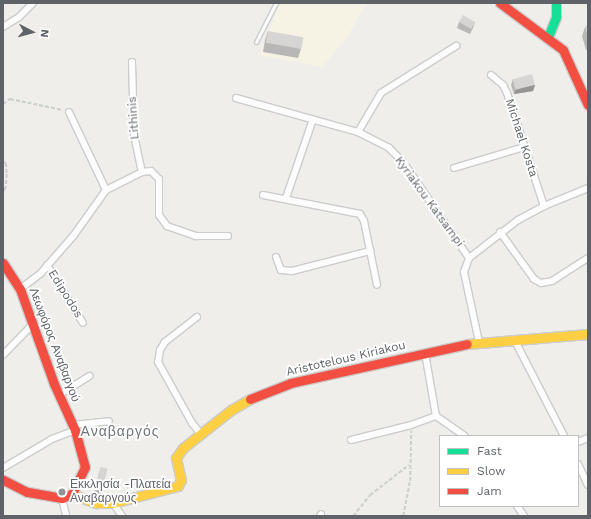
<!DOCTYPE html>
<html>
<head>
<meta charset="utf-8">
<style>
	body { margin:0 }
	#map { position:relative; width:591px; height:519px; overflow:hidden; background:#efeeea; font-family:"Work Sans",sans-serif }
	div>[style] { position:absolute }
	.commercial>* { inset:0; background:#f7f3e4 }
	.path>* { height:1.5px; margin-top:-0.75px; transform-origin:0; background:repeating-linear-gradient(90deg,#cacfcc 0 4px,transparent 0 6px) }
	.roads { filter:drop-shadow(1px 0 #cbcccc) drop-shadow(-1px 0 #cbcccc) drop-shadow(0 1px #cbcccc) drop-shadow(0 -1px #cbcccc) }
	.lane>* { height:3px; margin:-1.5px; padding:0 1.5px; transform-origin:1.5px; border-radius:1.5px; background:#fdfcfc }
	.street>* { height:6px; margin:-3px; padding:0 3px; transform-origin:3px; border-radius:3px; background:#fdfcfc }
	.fast>* { height:9px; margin:-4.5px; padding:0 4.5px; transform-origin:4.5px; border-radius:4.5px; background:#16e098 }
	.slow>* { height:9px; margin:-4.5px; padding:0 4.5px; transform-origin:4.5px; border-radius:4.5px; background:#ffcf43 }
	.jam>* { height:9px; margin:-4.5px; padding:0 4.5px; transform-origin:4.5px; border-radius:4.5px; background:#f24e42 }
	.wall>* { inset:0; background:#b8b7b5 }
	.shaded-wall>* { inset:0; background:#969594 }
	.building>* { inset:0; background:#d6d5d3; transform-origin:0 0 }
	.dots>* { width:11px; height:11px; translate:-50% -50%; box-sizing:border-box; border:2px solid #fff; border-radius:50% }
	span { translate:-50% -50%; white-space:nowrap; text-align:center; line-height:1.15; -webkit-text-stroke:3.5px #fff; paint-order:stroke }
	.street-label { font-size:12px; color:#5f6368 }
	.poi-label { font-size:12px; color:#5f6368 }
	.left { translate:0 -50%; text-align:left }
	.quarter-label { font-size:14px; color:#70757a; letter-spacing:1px }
	.frame { position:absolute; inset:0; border:4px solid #5f6368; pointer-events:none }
	.legend { position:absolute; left:439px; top:435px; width:140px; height:72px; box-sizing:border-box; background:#fff; border:1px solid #bfc1c3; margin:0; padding:5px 7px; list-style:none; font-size:12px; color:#5f6368 }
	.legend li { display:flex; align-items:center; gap:8px; height:20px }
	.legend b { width:20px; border:1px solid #bfc1c3 }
	.north { position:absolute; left:12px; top:12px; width:40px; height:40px; -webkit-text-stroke:3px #fff; paint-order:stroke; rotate:96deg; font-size:11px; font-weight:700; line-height:16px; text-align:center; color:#5f6368 }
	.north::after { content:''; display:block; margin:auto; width:14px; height:18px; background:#5f6368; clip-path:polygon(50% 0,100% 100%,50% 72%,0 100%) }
</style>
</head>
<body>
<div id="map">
	<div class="commercial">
		<div style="clip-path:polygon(280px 3px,367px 3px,345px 40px,322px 67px,259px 55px)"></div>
	</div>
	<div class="path">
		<div style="left:3px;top:104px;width:9px;rotate:-36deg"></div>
		<div style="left:10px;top:99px;width:54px;rotate:11.7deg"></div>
		<div style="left:3px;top:162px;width:3px;rotate:18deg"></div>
		<div style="left:6px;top:163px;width:11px;rotate:85deg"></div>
		<div style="left:7px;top:174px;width:14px;rotate:94deg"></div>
		<div style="left:6px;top:188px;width:5px;rotate:127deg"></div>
		<div style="left:353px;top:516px;width:27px;rotate:-51deg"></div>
		<div style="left:370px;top:495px;width:49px;rotate:-37.6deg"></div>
		<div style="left:403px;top:516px;width:36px;rotate:-79deg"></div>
		<div style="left:410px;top:481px;width:50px;rotate:-88.9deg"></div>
	</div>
	<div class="roads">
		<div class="lane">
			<div style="left:256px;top:42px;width:44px;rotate:-62.9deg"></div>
		</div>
		<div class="street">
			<div style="left:3px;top:27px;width:19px;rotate:-32deg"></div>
			<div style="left:19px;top:17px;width:20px;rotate:-45deg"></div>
			<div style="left:132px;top:62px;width:73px;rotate:88.4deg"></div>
			<div style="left:134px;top:135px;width:38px;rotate:78deg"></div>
			<div style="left:491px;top:75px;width:16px;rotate:40deg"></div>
			<div style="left:503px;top:85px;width:9px;rotate:63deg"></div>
			<div style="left:507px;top:93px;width:119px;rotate:71.9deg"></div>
			<div style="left:236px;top:98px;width:127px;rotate:15.6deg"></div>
			<div style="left:358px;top:132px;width:35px;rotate:27deg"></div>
			<div style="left:389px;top:148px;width:20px;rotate:45deg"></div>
			<div style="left:403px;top:162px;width:116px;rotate:55.5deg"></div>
			<div style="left:69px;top:112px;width:86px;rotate:64.6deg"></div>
			<div style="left:358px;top:132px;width:45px;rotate:-59.5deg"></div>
			<div style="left:381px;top:93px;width:89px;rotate:-32.1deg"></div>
			<div style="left:454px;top:168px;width:73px;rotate:-16.7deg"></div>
			<div style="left:263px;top:195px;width:99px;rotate:11.1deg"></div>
			<div style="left:360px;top:214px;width:8px;rotate:60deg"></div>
			<div style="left:364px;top:221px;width:65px;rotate:78.5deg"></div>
			<div style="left:286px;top:198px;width:83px;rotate:-71.1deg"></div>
			<div style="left:500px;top:232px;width:58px;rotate:54.1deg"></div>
			<div style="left:534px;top:279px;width:8px;rotate:30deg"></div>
			<div style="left:541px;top:283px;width:11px;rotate:-10deg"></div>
			<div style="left:552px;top:281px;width:43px;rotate:-32.6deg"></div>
			<div style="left:276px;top:257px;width:14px;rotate:69deg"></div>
			<div style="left:281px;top:270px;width:11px;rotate:5deg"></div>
			<div style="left:292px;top:271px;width:81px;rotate:-14.4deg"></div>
			<div style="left:47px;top:265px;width:68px;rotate:58.2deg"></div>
			<div style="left:20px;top:289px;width:26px;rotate:-37deg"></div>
			<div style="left:41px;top:273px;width:50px;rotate:-49deg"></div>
			<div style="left:74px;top:235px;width:55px;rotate:-54.6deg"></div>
			<div style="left:106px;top:190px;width:40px;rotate:-26.6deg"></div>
			<div style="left:142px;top:172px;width:9px;rotate:-6deg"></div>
			<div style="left:151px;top:171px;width:11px;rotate:45deg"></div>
			<div style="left:159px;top:179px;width:36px;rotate:90deg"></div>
			<div style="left:159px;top:215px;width:14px;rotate:54deg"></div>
			<div style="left:167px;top:226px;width:31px;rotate:19deg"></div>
			<div style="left:196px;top:236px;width:32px"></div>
			<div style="left:197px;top:317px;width:41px;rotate:142deg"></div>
			<div style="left:165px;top:342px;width:9px;rotate:122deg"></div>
			<div style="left:160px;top:350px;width:12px;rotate:99deg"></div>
			<div style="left:158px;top:362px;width:70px;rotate:60.9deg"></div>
			<div style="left:192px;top:423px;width:13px;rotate:51deg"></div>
			<div style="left:514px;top:339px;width:109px;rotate:62.7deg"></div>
			<div style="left:479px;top:342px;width:72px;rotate:-102.1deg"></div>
			<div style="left:464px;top:272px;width:15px;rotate:-70deg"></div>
			<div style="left:469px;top:258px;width:62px;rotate:-37.8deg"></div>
			<div style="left:518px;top:220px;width:30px;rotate:-28deg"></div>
			<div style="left:544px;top:206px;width:48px;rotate:-22.2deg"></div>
			<div style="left:425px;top:353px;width:64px;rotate:80.1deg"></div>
			<div style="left:3px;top:355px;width:43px;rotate:-45.9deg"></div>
			<div style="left:59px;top:395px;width:36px;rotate:-32deg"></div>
			<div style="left:436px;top:416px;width:35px;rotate:35deg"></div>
			<div style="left:73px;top:425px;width:36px;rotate:-6deg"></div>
			<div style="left:351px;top:440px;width:62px;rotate:-14deg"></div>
			<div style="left:411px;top:425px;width:27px;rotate:-20deg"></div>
			<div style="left:578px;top:442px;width:11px;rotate:-22deg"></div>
			<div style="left:578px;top:464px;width:23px;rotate:65deg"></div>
			<div style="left:3px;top:468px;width:57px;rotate:-30.6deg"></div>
			<div style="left:52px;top:439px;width:25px;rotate:-21deg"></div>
			<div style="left:62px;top:498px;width:18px;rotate:77deg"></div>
			<div style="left:113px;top:503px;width:16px;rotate:55deg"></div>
			<div style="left:517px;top:506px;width:12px;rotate:55deg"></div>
			<div style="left:320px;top:516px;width:2px;rotate:-63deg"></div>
		</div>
		<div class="fast">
			<div style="left:548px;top:37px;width:22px;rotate:-68deg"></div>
			<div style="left:556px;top:17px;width:14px;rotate:-90deg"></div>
		</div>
		<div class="slow">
			<div style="left:467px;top:344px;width:121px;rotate:-4.7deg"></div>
			<div style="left:72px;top:494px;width:26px;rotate:21deg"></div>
			<div style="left:96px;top:503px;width:17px"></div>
			<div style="left:113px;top:503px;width:67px;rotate:-14.7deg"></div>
			<div style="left:178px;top:486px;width:7px;rotate:-63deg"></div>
			<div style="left:181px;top:480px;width:23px;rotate:-103deg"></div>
			<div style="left:176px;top:458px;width:12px;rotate:-55deg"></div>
			<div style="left:183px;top:448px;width:61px;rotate:-38.4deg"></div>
			<div style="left:231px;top:410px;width:22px;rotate:-30deg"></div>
		</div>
		<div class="jam">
			<div style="left:500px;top:3px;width:79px;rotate:36.7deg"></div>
			<div style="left:563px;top:50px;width:60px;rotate:65.6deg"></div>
			<div style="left:3px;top:263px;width:31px;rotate:57deg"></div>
			<div style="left:20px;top:289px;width:101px;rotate:70.3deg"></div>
			<div style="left:54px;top:384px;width:51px;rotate:65.5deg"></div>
			<div style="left:75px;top:430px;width:38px;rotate:75deg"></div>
			<div style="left:85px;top:467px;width:30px;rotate:116deg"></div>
			<div style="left:72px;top:494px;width:11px;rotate:158deg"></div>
			<div style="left:62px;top:498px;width:36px;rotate:-170deg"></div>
			<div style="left:27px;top:492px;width:27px;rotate:-153deg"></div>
			<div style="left:250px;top:399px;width:44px;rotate:-21.3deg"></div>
			<div style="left:291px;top:383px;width:180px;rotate:-12.5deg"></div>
		</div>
	</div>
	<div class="wall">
		<div style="clip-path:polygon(459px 22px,475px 22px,473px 28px,470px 34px,457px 28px)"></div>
		<div style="clip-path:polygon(588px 26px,588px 49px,586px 50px,582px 36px,585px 27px)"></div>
		<div style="clip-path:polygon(268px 31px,301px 49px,298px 58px,263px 52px,265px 40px)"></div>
		<div style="clip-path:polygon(513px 79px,535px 85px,533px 91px,514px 94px,511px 85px)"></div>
		<div style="clip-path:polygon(101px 467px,103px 490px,101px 495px,94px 494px,99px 473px)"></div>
	</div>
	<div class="shaded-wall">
		<div style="clip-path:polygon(535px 85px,533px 91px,514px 94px,516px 89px)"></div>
	</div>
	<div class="building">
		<div style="left:463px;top:15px;width:14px;height:8px;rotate:30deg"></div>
		<div style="clip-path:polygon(588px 26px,588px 37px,585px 27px)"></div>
		<div style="left:268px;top:31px;width:36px;height:12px;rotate:10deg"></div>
		<div style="left:532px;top:74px;width:11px;height:20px;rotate:75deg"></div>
		<div style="left:101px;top:467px;width:7px;height:22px;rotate:16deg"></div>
	</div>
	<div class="dots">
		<div style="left:62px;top:492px;background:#919496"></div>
	</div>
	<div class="street-label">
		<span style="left:134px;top:118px;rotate:-94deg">Lithinis</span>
		<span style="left:521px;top:138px;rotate:72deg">Michael Kosta</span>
		<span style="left:429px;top:202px;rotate:54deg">Kyriakou Katsampi</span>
		<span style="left:65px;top:294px;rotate:58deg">Edipodos</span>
		<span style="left:54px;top:345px;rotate:69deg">Λεωφόρος Αναβαργού</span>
		<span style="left:346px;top:359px;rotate:-13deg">Aristotelous Kiriakou</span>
	</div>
	<div class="poi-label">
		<span class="left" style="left:70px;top:492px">Εκκλησία -Πλατεία<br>Αναβαργούς</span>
	</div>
	<div class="quarter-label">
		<span style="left:120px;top:431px">Αναβαργός</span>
	</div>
	<div class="frame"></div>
	<ul class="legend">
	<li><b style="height:5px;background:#16e098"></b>Fast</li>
	<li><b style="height:5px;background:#ffcf43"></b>Slow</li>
	<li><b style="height:5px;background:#f24e42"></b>Jam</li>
	</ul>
	<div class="north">N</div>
</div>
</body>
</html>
